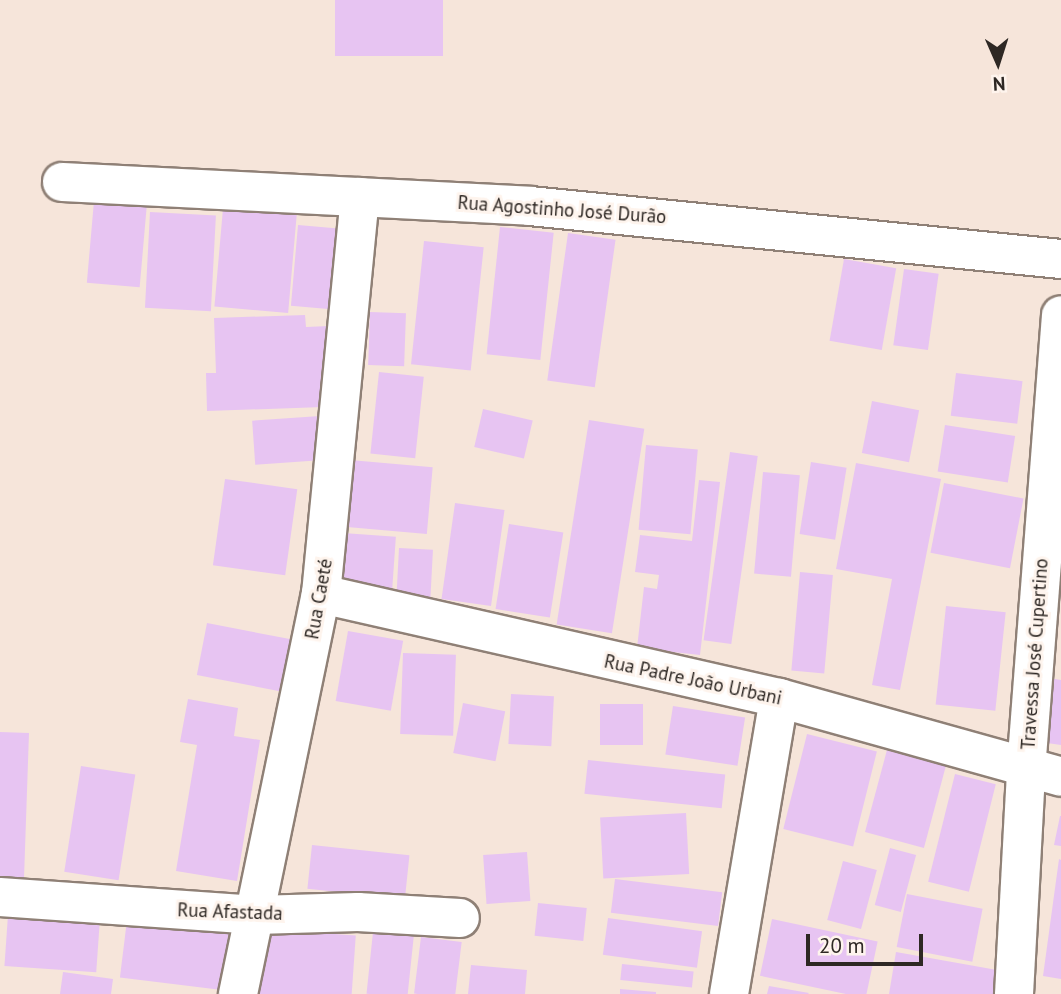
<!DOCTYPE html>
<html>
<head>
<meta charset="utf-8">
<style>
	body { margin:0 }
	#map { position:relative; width:1061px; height:994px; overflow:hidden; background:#f6e5da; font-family:"PT Sans",sans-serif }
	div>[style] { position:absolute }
	.building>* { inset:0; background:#e7c4f2; transform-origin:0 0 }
	.roads { filter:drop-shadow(2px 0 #8f8076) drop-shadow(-2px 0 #8f8076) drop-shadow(0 2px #8f8076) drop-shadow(0 -2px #8f8076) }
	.minor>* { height:38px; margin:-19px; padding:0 19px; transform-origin:19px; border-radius:19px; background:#fff }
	span { translate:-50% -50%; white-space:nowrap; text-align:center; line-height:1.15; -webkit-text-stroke:6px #fef4ed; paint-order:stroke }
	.street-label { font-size:19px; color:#2e2824 }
	.north { position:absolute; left:963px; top:28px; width:70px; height:70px; -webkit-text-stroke:5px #fef4ed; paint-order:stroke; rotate:177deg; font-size:19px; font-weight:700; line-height:28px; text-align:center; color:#2e2824 }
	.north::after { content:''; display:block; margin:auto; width:24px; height:32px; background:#2e2824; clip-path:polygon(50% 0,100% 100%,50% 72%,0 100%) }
	.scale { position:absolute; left:806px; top:934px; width:117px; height:32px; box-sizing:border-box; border:4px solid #2e2824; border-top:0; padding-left:9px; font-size:21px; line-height:24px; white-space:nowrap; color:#2e2824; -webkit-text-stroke:5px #fef4ed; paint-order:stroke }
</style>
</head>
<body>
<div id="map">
	<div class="building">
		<div style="left:335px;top:0;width:108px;height:56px"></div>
		<div style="left:224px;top:197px;width:74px;height:110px;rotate:5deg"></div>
		<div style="left:94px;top:201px;width:53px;height:82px;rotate:5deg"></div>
		<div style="left:150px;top:212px;width:66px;height:96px;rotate:3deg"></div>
		<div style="left:298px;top:225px;width:46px;height:81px;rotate:5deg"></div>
		<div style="left:500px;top:227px;width:54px;height:128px;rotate:6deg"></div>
		<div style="left:568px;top:233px;width:48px;height:149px;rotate:8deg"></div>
		<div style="left:424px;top:241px;width:60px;height:124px;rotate:6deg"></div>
		<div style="left:844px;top:259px;width:53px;height:83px;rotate:10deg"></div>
		<div style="left:904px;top:269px;width:35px;height:77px;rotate:8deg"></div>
		<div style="left:370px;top:312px;width:36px;height:53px;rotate:2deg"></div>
		<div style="clip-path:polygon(305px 315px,306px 327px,329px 326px,323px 407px,207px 411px,206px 373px,216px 373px,214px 318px)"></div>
		<div style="left:379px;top:372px;width:45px;height:82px;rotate:6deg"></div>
		<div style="left:956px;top:373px;width:67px;height:43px;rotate:7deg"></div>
		<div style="left:872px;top:401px;width:48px;height:53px;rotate:11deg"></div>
		<div style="left:483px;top:409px;width:51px;height:39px;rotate:13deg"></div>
		<div style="left:320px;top:416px;width:44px;height:68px;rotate:86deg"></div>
		<div style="left:589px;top:420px;width:56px;height:207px;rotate:9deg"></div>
		<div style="left:945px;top:425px;width:71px;height:47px;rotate:9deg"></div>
		<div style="left:646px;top:445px;width:52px;height:85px;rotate:5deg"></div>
		<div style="left:730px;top:452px;width:28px;height:190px;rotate:8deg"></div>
		<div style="left:350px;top:460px;width:83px;height:67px;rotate:5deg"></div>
		<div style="left:811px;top:462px;width:36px;height:73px;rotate:9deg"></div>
		<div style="clip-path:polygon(856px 463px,941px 479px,900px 690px,872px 685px,892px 579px,836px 569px)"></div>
		<div style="left:763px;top:472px;width:37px;height:102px;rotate:5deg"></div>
		<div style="left:225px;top:479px;width:73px;height:87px;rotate:8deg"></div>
		<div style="clip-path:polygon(699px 480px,720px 482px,700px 655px,637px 648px,644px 587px,657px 589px,659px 575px,635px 572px,640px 535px,692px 541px)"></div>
		<div style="left:944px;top:483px;width:81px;height:71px;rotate:11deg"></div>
		<div style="left:455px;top:503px;width:50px;height:97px;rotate:8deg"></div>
		<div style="left:509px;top:524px;width:55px;height:86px;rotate:9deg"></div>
		<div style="left:343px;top:533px;width:53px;height:52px;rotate:4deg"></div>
		<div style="left:399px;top:548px;width:34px;height:52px;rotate:3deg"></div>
		<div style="left:800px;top:572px;width:33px;height:99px;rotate:5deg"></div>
		<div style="left:946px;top:606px;width:60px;height:99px;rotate:6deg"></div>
		<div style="left:207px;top:623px;width:87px;height:53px;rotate:11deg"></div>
		<div style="left:348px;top:631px;width:56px;height:71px;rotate:10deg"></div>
		<div style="left:403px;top:653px;width:53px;height:81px;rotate:2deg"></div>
		<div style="clip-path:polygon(1049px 678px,1061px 680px,1061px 745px,1040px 742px)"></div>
		<div style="left:511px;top:694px;width:43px;height:50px;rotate:3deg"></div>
		<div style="clip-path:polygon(188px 699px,238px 708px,234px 736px,260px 740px,237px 881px,176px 871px,197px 745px,180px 742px)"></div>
		<div style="left:463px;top:703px;width:43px;height:51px;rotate:11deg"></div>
		<div style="left:600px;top:704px;width:43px;height:41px"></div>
		<div style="left:673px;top:706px;width:73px;height:49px;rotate:9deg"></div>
		<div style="clip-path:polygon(0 732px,29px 733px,24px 878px,0 877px)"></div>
		<div style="left:807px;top:734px;width:72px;height:98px;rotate:14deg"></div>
		<div style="left:887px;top:750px;width:61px;height:85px;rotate:15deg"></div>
		<div style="left:588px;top:760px;width:138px;height:34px;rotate:6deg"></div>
		<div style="left:81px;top:766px;width:55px;height:107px;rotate:9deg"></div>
		<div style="left:955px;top:774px;width:42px;height:111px;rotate:14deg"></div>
		<div style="left:686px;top:813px;width:61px;height:86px;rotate:87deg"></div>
		<div style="clip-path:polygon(1060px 816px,1061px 816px,1061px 846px,1054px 845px)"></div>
		<div style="left:312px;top:845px;width:98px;height:44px;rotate:6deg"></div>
		<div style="left:890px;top:848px;width:27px;height:59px;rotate:15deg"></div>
		<div style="left:527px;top:852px;width:49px;height:44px;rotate:86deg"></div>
		<div style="clip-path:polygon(1059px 859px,1061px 860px,1061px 979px,1043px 976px)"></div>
		<div style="left:843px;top:861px;width:35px;height:61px;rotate:15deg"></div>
		<div style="left:615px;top:879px;width:108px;height:34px;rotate:7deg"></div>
		<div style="left:907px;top:894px;width:77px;height:54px;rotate:11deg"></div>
		<div style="left:538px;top:903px;width:49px;height:33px;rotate:6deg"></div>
		<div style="left:8px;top:915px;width:92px;height:51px;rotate:4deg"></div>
		<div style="left:608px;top:918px;width:95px;height:37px;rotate:8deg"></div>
		<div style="left:772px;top:919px;width:108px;height:58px;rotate:12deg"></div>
		<div style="left:127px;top:920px;width:113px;height:58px;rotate:7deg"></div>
		<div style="left:263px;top:929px;width:93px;height:65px;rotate:4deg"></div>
		<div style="left:373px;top:932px;width:41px;height:62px;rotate:6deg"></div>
		<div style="left:421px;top:937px;width:41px;height:57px;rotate:7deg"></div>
		<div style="clip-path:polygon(896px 952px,997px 970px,993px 994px,889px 994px)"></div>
		<div style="left:622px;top:964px;width:72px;height:16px;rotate:6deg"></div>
		<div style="clip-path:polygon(471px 965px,527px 970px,525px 994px,468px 994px)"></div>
		<div style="clip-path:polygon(63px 972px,113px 979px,111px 994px,60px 994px)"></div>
		<div style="clip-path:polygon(769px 986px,809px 993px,808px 994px,767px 994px)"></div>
		<div style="clip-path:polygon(620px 989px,656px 992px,656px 994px,620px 994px)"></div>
	</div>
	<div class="roads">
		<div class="minor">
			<div style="left:62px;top:182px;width:469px;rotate:2.9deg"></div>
			<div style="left:530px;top:206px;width:534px;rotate:5.7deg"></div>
			<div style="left:321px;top:594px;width:470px;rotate:12.8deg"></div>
			<div style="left:779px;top:698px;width:293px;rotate:15.6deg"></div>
			<div style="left:0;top:897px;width:257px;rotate:4deg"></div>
			<div style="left:256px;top:915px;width:102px;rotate:-1.7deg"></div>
			<div style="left:358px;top:912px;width:102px;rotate:3.4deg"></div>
			<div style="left:238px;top:994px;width:409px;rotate:-78.3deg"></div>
			<div style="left:321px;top:594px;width:399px;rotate:-84.4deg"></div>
			<div style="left:729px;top:994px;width:300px;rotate:-80.4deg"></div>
			<div style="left:1014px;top:994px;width:224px;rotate:-86.9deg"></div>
			<div style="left:1026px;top:770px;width:456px;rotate:-85.6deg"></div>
		</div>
	</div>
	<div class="street-label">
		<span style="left:562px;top:210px;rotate:4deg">Rua Agostinho José Durão</span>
		<span style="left:319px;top:599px;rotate:-80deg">Rua Caeté</span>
		<span style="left:1035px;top:654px;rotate:-86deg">Travessa José Cupertino</span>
		<span style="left:693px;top:680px;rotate:12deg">Rua Padre João Urbani</span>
		<span style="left:230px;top:912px;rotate:2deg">Rua Afastada</span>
	</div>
	<div class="north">N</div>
	<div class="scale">20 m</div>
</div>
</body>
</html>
